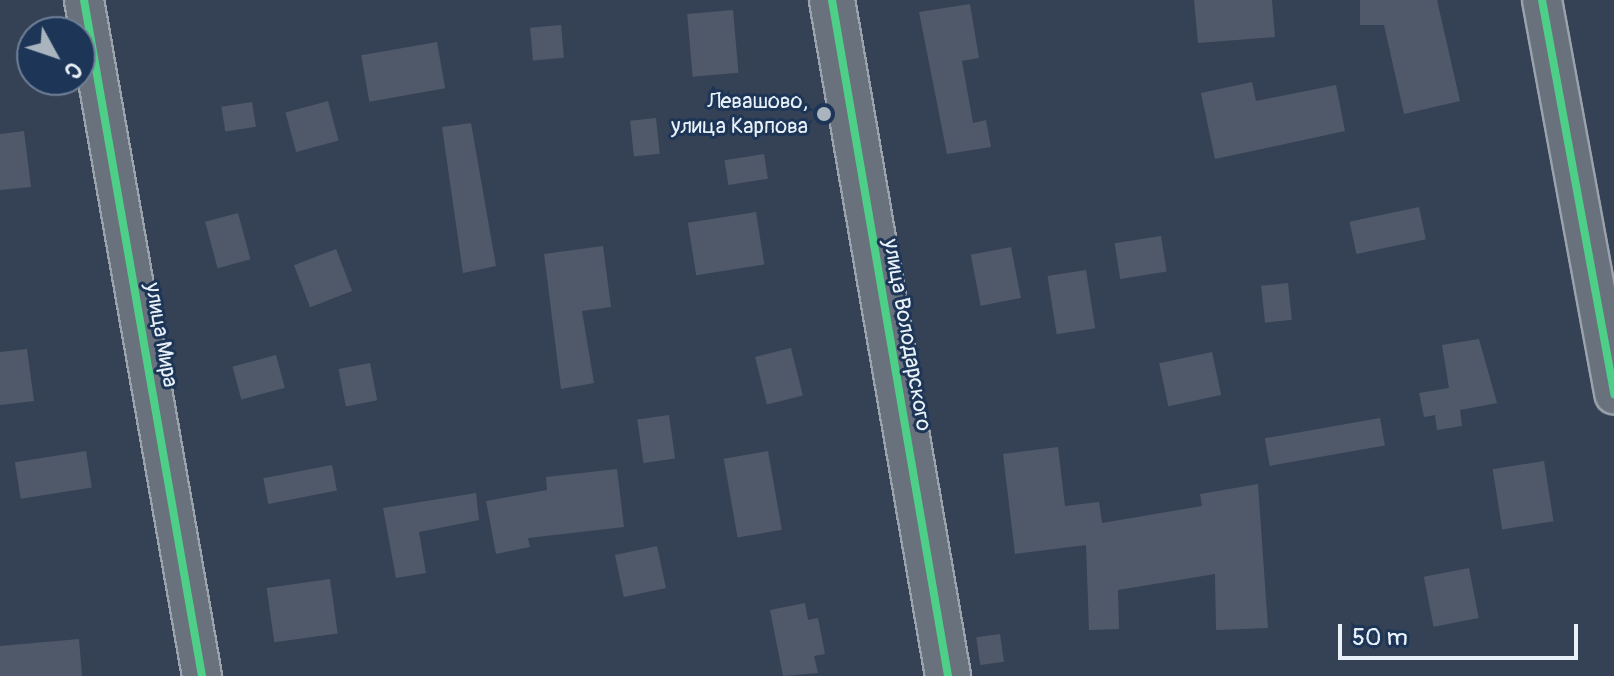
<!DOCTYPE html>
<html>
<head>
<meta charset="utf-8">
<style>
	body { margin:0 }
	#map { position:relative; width:1614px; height:676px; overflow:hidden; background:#354255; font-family:Pangolin,sans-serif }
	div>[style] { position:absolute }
	.building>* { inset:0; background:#505969; transform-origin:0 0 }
	.roads { filter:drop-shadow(2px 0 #9aa2ac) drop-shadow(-2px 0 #9aa2ac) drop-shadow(0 2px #9aa2ac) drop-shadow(0 -2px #9aa2ac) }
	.street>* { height:38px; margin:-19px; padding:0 19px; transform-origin:19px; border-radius:19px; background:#68717c }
	.secondary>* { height:44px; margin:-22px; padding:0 22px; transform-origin:22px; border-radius:22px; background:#68717c }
	.cycleway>* { height:8px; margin:-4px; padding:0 4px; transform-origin:4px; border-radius:4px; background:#4dcf88 }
	.dots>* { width:22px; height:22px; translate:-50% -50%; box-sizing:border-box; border:4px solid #1d3557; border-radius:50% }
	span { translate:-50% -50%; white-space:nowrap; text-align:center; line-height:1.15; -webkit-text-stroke:6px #1d3557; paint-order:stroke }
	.poi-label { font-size:22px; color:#e8f1f8 }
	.right { translate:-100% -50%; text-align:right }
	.street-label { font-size:22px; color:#e8f1f8 }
	.north { position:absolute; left:16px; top:16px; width:80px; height:80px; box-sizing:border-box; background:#1d3557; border:2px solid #6e8097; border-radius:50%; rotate:130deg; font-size:22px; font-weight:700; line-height:32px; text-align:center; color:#e8f1f8 }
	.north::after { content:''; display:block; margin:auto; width:28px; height:36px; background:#a9b4bf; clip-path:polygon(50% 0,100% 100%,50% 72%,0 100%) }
	.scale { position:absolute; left:1338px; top:624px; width:240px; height:36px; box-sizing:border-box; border:4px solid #e8f1f8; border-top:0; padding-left:10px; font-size:24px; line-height:28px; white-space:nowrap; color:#e8f1f8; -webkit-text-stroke:6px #1d3557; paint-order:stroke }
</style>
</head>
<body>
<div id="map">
	<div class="building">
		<div style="clip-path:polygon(1194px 0,1272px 0,1275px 37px,1198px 43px)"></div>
		<div style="clip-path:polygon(1360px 0,1437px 0,1460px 101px,1404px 114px,1384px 25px,1360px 25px)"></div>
		<div style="clip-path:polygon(970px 4px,979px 58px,962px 61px,973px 123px,986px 120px,991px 147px,947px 154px,919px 12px)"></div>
		<div style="left:733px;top:10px;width:63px;height:46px;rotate:85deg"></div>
		<div style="left:561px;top:25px;width:33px;height:31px;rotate:85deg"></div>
		<div style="left:437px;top:42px;width:47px;height:77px;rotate:80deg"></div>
		<div style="clip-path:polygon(1252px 82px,1256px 101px,1336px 85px,1345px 131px,1215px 159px,1201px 93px)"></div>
		<div style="left:328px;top:101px;width:41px;height:44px;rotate:75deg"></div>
		<div style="left:252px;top:102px;width:25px;height:31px;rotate:81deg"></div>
		<div style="left:656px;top:118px;width:36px;height:26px;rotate:84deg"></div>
		<div style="clip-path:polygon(471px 123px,496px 266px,463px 273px,442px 127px)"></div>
		<div style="clip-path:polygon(24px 131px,31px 187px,0 190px,0 134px)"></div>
		<div style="left:764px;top:154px;width:25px;height:40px;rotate:81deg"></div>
		<div style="left:1419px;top:207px;width:33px;height:71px;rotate:78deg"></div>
		<div style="left:756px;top:212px;width:53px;height:69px;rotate:81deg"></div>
		<div style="left:238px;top:213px;width:48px;height:34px;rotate:75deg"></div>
		<div style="left:1161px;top:236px;width:36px;height:47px;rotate:81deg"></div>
		<div style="clip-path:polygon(603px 246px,611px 307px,582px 311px,594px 383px,561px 389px,544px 254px)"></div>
		<div style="left:1011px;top:247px;width:52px;height:41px;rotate:79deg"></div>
		<div style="left:336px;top:249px;width:45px;height:45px;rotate:69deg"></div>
		<div style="left:1086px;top:270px;width:59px;height:39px;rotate:81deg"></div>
		<div style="left:1288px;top:283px;width:37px;height:27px;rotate:84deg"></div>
		<div style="clip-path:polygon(1479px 339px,1497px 403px,1460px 410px,1462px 426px,1437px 430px,1435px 415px,1424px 417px,1419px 393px,1449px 388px,1442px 345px)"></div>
		<div style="left:791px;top:348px;width:49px;height:37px;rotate:76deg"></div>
		<div style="clip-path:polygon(27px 349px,34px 401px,0 405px,0 352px)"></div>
		<div style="left:1212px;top:352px;width:44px;height:54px;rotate:78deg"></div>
		<div style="left:276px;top:355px;width:34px;height:45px;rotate:75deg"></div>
		<div style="left:370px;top:363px;width:38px;height:32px;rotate:79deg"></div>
		<div style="left:669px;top:415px;width:44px;height:32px;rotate:82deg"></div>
		<div style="left:1380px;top:418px;width:28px;height:117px;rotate:80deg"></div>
		<div style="clip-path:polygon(1058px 447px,1065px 506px,1099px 502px,1102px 523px,1202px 506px,1200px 494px,1258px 484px,1268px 628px,1216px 630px,1215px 574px,1118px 590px,1119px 629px,1089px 630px,1086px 545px,1015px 554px,1003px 454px)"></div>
		<div style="left:86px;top:451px;width:37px;height:72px;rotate:81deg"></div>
		<div style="left:768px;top:451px;width:80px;height:45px;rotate:80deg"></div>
		<div style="left:1544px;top:461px;width:61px;height:52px;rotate:81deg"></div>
		<div style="left:332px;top:465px;width:26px;height:70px;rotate:79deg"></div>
		<div style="clip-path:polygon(617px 469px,624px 527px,528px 538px,530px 547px,496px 554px,486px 501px,547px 490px,546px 477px)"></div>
		<div style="clip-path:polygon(476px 493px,479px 520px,419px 532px,426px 573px,396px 578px,383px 508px)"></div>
		<div style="left:657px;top:546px;width:43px;height:43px;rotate:78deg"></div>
		<div style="left:1469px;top:568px;width:51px;height:46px;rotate:79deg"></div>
		<div style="left:330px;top:579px;width:55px;height:64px;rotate:82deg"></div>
		<div style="clip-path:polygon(805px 603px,808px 620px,818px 618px,825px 654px,814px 656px,818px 673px,783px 676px,770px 610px)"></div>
		<div style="left:1000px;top:634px;width:28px;height:24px;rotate:82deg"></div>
		<div style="clip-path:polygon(79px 639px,82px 676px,0 676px,0 646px)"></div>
	</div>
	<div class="roads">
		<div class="street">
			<div style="left:84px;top:0;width:686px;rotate:80.1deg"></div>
			<div style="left:1542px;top:0;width:401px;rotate:79.6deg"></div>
		</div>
		<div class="secondary">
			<div style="left:832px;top:0;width:686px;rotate:80.26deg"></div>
		</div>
	</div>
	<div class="cycleway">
		<div style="left:84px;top:0;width:686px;rotate:80.1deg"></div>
		<div style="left:832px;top:0;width:686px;rotate:80.26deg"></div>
		<div style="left:1542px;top:0;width:401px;rotate:79.6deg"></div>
	</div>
	<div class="dots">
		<div style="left:824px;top:114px;background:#a9b4bf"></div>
	</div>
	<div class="poi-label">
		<span class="right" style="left:808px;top:114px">Левашово,<br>улица Карпова</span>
	</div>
	<div class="street-label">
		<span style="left:161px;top:335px;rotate:80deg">улица Мира</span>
		<span style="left:907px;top:335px;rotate:80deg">улица Володарского</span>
	</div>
	<div class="north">С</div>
	<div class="scale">50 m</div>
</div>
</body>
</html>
